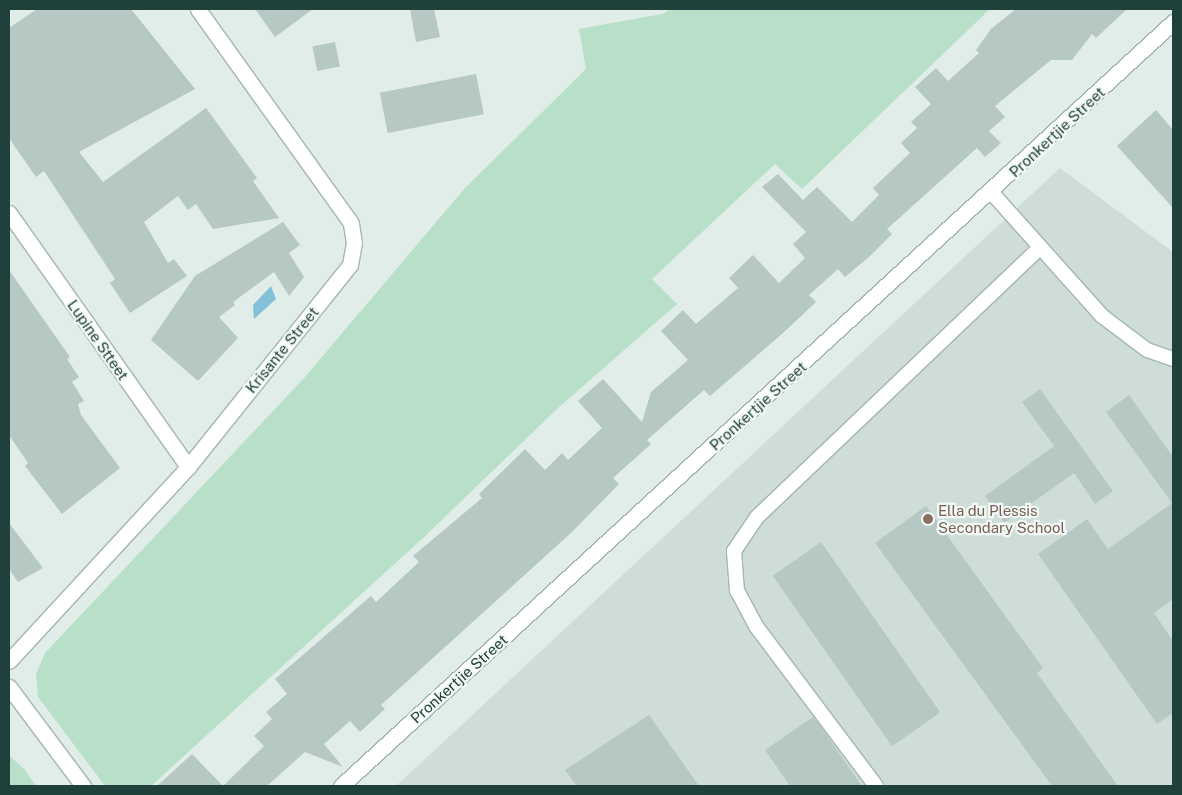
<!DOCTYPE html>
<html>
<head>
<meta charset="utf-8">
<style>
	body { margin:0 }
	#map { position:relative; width:1182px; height:795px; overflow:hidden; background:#e1ede9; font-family:"Public Sans",sans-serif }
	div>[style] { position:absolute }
	.built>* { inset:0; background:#cfddd9 }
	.green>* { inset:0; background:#b8e0c8 }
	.water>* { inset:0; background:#84c1d8 }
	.building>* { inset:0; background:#b6c8c3; transform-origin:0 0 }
	.roads { filter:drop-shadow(1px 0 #a3b6b1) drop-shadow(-1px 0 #a3b6b1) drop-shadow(0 1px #a3b6b1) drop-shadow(0 -1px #a3b6b1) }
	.lane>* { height:14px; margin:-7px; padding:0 7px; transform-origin:7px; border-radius:7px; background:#fff }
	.street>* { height:15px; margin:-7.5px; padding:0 7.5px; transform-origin:7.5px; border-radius:7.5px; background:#fff }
	.dots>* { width:14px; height:14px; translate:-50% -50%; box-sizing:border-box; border:2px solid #f2f9f7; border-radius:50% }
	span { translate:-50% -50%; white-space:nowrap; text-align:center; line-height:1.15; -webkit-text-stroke:4.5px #f2f9f7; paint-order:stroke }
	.street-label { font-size:15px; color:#20403b }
	.education-label { font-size:15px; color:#785e54 }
	.left { translate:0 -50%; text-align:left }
	.frame { position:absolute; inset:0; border:10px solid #20403b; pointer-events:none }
</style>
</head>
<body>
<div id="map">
	<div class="built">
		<div style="clip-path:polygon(1060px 168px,1173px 252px,1173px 786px,396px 786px)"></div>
	</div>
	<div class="green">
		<div style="clip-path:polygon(671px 9px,990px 9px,802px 189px,775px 164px,652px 279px,677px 304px,558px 408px,423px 538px,151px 786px,105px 786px,38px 697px,36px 674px,45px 653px,305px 377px,465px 188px,586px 69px,579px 29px,662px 14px)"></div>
		<div style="clip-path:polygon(9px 755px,25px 770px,36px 786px,9px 786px)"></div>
	</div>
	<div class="water">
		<div style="clip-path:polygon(271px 286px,276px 299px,254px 319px,253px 305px)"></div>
	</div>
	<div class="building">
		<div style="clip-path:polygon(37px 9px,131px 9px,195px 89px,79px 152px,103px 182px,206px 108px,257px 178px,253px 181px,279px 218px,213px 229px,196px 204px,188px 210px,178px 196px,144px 222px,168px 263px,174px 259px,187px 276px,130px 313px,110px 283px,115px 279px,44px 171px,36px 177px,9px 138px,9px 28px)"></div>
		<div style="clip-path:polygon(255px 9px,313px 9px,275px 37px)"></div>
		<div style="clip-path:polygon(410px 9px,434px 9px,440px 37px,416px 42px)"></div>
		<div style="clip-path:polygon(1016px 9px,1127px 9px,1096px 38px,1092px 34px,1072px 60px,1051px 60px,995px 106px,1005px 117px,989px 131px,1001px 143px,985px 157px,977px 148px,887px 229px,892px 234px,869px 257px,845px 277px,838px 269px,809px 295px,816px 302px,782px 334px,710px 396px,704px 390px,647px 440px,651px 444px,613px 478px,619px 484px,572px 532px,381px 705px,385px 709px,360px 732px,350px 721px,324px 744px,343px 767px,305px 752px,267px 786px,157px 786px,192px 754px,223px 786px,264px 746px,254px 736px,272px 719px,266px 712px,287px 694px,275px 679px,371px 596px,376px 602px,419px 562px,413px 556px,482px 498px,479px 494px,525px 449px,545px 470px,562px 453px,568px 460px,602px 428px,578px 401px,603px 379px,642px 422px,651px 392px,688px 360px,661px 331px,683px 310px,696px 324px,738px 288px,729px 278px,753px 255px,779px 283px,805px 258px,793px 244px,806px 232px,762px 187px,778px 174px,803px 200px,817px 187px,852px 222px,879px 195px,873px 188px,910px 153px,901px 143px,917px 128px,911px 122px,931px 104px,915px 87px,936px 68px,948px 81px,979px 53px,976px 50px,991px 29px)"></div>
		<div style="left:335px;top:42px;width:25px;height:23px;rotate:79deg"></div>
		<div style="left:476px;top:74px;width:41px;height:98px;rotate:79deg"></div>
		<div style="clip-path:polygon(1156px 110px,1173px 130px,1173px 208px,1117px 146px)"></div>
		<div style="clip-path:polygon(283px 222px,300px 245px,289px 253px,304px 277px,289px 296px,274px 272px,233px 302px,235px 305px,219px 317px,238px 338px,198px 381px,151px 340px,195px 276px)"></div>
		<div style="clip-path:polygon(9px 270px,70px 357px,67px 359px,79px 377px,72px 382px,84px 401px,78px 404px,81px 415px,120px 468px,62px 514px,25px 466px,28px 463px,9px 435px)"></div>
		<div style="clip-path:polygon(1040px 389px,1113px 491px,1095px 504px,1074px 473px,1004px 523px,985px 496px,1054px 446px,1022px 402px)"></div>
		<div style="clip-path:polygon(1129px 395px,1173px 457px,1173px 599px,1154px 613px,1173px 641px,1173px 713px,1157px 724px,1038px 554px,1087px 519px,1108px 549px,1172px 503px,1106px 412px)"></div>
		<div style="clip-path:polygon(926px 506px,1043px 668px,1037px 673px,1118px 786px,1052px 786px,875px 543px)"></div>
		<div style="clip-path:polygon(9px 523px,43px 568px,18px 582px,9px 569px)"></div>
		<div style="left:821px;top:542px;width:208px;height:59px;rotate:55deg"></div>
		<div style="clip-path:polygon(649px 715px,699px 786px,577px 786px,565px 770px)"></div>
		<div style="clip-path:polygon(813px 717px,821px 727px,862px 786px,790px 786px,765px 750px)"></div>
	</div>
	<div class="roads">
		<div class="lane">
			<div style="left:992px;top:193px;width:165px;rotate:48.2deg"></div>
			<div style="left:1102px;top:316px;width:56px;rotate:37.1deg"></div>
			<div style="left:1147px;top:350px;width:28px;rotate:19deg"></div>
			<div style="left:876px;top:786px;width:200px;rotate:-126.9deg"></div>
			<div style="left:756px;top:626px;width:40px;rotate:-118deg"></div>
			<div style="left:737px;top:591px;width:40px;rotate:-94.3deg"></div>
			<div style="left:734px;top:551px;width:41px;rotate:-55.9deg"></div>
			<div style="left:757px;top:517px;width:388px;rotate:-43.6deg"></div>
		</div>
		<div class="street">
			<div style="left:9px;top:213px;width:311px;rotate:54.8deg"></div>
			<div style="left:9px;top:661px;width:264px;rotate:-47.3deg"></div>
			<div style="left:188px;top:467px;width:259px;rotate:-51.3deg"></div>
			<div style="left:350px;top:265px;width:22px;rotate:-80deg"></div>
			<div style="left:354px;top:243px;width:20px;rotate:-99deg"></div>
			<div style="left:351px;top:223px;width:263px;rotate:-125.6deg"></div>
			<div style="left:9px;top:687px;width:124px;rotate:53.2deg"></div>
			<div style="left:341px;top:786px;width:1130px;rotate:-42.56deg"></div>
		</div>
	</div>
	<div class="dots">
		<div style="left:928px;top:519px;background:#8d6e63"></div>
	</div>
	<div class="street-label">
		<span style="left:1057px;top:132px;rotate:-43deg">Pronkertjie Street</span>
		<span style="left:98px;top:340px;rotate:55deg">Lupine Stteet</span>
		<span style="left:282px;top:350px;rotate:-51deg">Krisante Street</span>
		<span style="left:758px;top:406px;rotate:-42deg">Pronkertjie Street</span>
		<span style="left:459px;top:679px;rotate:-42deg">Pronkertjie Street</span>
	</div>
	<div class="education-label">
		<span class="left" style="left:938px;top:519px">Ella du Plessis<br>Secondary School</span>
	</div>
	<div class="frame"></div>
</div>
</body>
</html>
